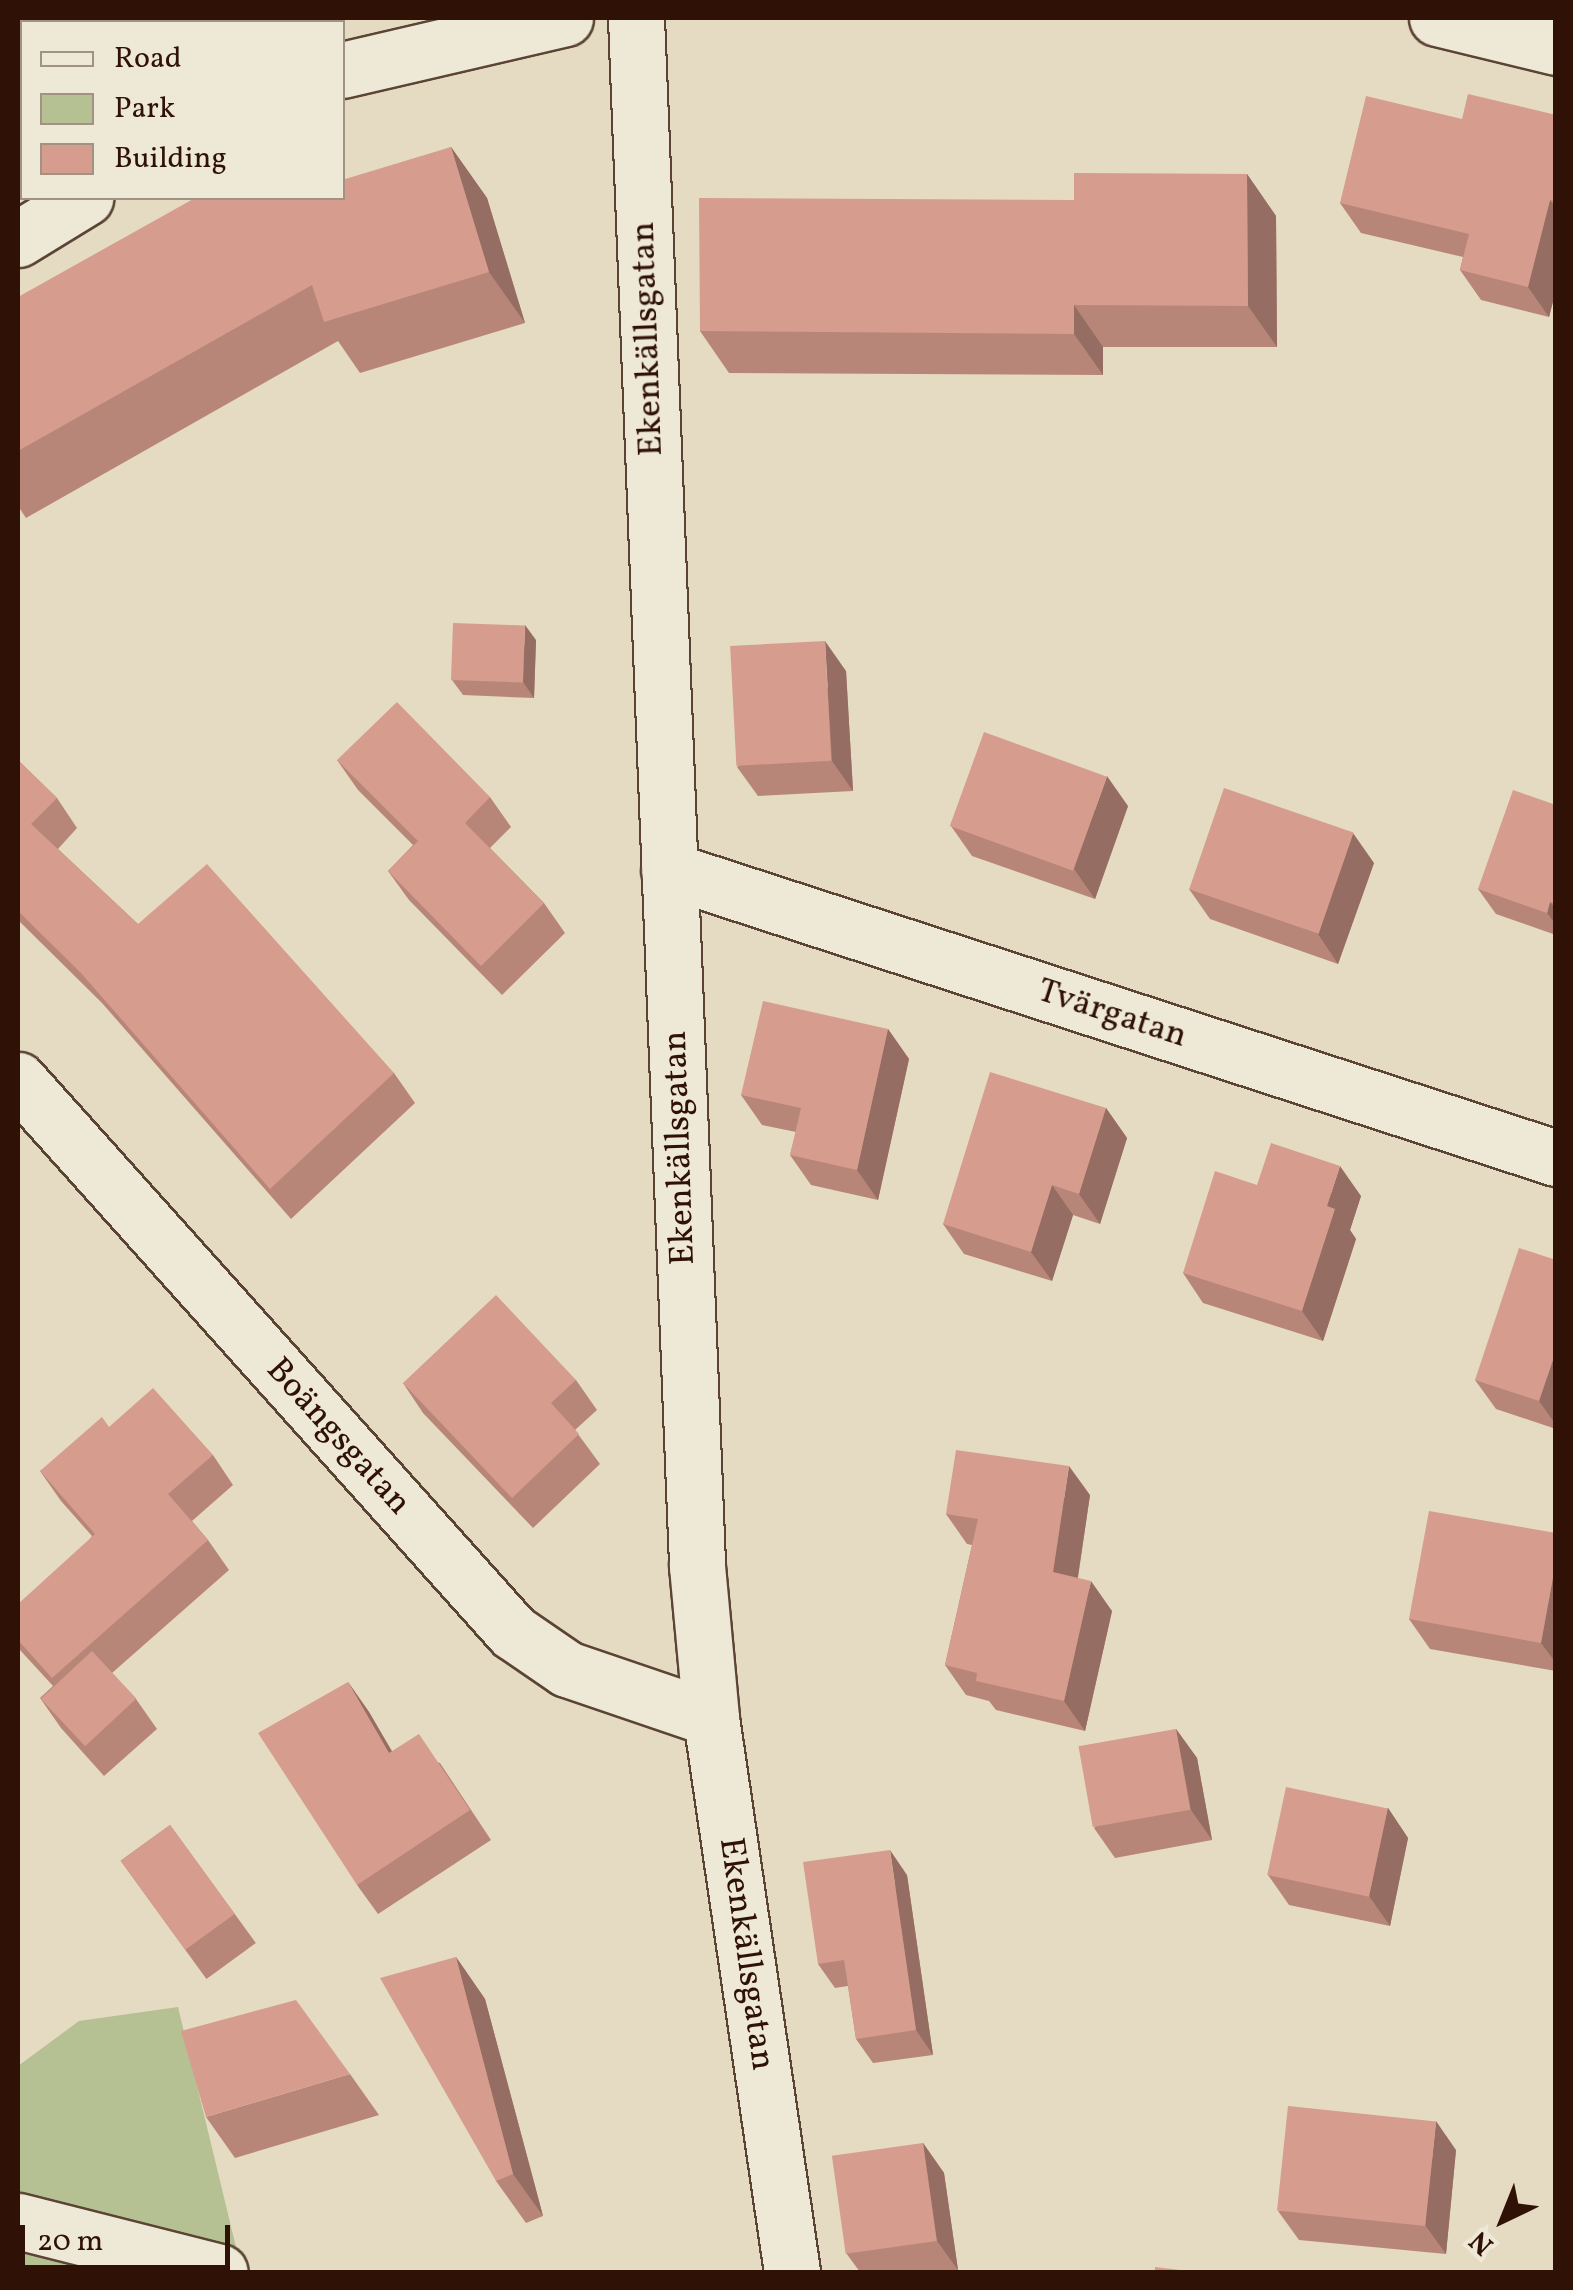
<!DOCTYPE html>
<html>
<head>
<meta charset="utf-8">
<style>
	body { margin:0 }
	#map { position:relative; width:1573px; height:2290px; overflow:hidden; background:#e5dbc2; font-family:Vollkorn,serif }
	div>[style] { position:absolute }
	.green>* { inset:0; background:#b5c093 }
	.roads { filter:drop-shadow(2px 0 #5c4434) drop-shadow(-2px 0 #5c4434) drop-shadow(0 2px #5c4434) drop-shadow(0 -2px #5c4434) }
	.street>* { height:55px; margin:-27.5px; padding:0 27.5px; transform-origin:27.5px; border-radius:27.5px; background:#eee8d7 }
	.wall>* { inset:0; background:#b88679; transform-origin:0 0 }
	.shaded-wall>* { inset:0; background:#966d63 }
	.building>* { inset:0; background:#d69c8d; transform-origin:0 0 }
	span { translate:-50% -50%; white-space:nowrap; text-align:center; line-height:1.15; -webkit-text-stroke:8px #eee8d7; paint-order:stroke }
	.street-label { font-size:35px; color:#2f1205 }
	.frame { position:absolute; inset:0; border:20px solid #2f1205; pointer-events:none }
	.legend { position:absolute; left:20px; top:20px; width:325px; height:180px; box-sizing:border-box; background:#eee8d7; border:2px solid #a29283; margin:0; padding:12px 18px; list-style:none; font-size:30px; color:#2f1205 }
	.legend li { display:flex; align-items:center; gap:20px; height:50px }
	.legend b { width:50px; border:2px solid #a29283 }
	.north { position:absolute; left:1453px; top:2170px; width:100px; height:100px; -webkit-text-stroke:8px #eee8d7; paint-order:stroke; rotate:223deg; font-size:28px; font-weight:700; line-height:40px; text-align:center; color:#2f1205 }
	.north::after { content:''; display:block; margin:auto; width:35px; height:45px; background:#2f1205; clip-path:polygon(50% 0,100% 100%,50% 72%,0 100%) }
	.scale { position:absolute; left:20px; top:2225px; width:210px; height:45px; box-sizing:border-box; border:5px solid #2f1205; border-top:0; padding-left:12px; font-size:30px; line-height:35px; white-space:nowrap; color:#2f1205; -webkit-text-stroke:8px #eee8d7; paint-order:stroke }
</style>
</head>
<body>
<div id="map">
	<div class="green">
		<div style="clip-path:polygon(178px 2007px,242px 2272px,18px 2272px,18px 2066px,79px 2021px)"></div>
	</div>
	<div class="roads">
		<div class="street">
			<div style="left:636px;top:18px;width:1549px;rotate:87.74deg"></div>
			<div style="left:697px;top:1566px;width:153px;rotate:84.7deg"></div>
			<div style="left:711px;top:1718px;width:560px;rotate:81.68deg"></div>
			<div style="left:1437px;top:18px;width:122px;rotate:13.7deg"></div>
			<div style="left:342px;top:70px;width:229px;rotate:-13.1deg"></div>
			<div style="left:18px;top:239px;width:79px;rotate:-31.5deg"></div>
			<div style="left:669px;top:870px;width:933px;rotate:17.99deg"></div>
			<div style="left:18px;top:1080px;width:741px;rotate:48.12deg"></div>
			<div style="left:513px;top:1632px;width:65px;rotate:34.4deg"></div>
			<div style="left:567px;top:1669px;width:152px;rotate:18.8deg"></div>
			<div style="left:18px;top:2221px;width:208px;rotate:14.2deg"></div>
		</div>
	</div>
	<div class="wall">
		<div style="left:70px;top:18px;width:199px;height:5px"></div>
		<div style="clip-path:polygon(1556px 115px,1556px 290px,1549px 317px,1481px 300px,1460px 270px,1463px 257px,1361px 233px,1340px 203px,1462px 119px)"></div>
		<div style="clip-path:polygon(451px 147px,487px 198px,525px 323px,360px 373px,338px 341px,26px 518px,18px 506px,18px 297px,342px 198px)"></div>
		<div style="clip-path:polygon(1247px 174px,1276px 216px,1277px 347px,1103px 347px,1103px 375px,729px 373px,700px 331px,1074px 200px)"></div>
		<div style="clip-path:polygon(536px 640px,534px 698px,463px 695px,452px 680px)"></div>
		<div style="clip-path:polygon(846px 671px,853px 791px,758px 796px,737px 767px)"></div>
		<div style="clip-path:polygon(18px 760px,57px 798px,77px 828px,58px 849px,138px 924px,394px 1073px,415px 1103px,291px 1219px,102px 1003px,18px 920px)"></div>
		<div style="clip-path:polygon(337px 760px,490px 797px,511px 827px,490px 848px,544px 903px,565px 933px,502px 995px,409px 900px,388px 871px,413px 845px,358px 790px)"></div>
		<div style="clip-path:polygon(1556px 805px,1556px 935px,1496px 914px,1478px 889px)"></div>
		<div style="clip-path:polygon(1128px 806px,1095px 899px,972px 856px,951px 826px)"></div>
		<div style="clip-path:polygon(1374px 863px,1338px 964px,1210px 919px,1189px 889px)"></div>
		<div style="clip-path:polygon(888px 1029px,909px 1059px,878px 1200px,811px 1185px,790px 1155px,796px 1132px,762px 1125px,741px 1095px)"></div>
		<div style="clip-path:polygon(1106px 1108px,1127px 1138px,1100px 1224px,1073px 1215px,1052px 1281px,964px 1254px,943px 1224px)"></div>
		<div style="clip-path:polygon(1257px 1185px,1361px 1196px,1350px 1230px,1356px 1239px,1323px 1341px,1203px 1303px,1183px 1273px)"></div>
		<div style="clip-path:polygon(1556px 1260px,1556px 1429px,1496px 1409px,1475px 1380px)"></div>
		<div style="clip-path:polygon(576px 1380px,597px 1410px,575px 1430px,600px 1464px,533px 1528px,423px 1413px,403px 1383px)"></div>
		<div style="clip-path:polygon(109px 1427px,213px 1455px,233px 1485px,192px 1521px,208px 1540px,229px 1570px,112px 1673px,136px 1699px,157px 1729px,104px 1776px,61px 1728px,40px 1698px,53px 1686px,20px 1650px,18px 1646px,18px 1640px,92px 1536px,61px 1501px,40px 1471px)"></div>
		<div style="clip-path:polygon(1090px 1495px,1078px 1578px,1112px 1611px,1085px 1731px,996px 1710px,989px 1701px,966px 1695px,945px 1665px,972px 1545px,967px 1544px,946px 1514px)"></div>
		<div style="clip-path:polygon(1556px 1533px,1556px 1671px,1430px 1649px,1409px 1619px)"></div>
		<div style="clip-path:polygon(348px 1682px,369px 1712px,392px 1751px,440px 1763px,491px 1840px,378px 1914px,357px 1885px)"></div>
		<div style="clip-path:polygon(1176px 1729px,1197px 1758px,1212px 1840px,1115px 1858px,1094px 1828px)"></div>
		<div style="clip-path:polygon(1388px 1808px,1408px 1838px,1390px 1926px,1289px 1905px,1268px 1875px)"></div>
		<div style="left:170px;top:1825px;width:146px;height:61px;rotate:54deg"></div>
		<div style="clip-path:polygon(907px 1875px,933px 2055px,873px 2063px,856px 2039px,848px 1986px,835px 1988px,818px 1964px)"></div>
		<div style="clip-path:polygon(456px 1957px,485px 1999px,543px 2216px,526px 2223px,496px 2181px)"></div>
		<div style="clip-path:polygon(350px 2074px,379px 2115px,235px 2158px,206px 2117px)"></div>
		<div style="clip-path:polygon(923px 2143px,944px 2173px,958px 2270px,943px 2272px,860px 2272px,846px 2253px)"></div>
		<div style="clip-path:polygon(1456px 2150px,1446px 2254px,1299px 2240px,1278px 2211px)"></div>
	</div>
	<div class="shaded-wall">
		<div style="clip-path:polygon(451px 147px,487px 198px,525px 323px,489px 272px)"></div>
		<div style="clip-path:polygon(1247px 174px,1276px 216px,1277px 347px,1248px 306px)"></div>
		<div style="clip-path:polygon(1550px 200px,1556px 208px,1556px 290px,1549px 317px,1528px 287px)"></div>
		<div style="clip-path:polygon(1074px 305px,1103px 347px,1103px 375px,1074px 334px)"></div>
		<div style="clip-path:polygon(525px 625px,536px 640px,534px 698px,523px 682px)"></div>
		<div style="clip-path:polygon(825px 641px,846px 671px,853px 791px,832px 761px)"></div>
		<div style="clip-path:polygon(1107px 776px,1128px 806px,1095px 899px,1074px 869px)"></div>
		<div style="clip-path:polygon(1353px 833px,1374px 863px,1338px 964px,1318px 934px)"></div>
		<div style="clip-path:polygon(1550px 902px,1556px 909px,1556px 925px,1547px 913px)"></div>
		<div style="clip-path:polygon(888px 1029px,909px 1059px,878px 1200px,857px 1170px)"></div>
		<div style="clip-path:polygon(1106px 1108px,1127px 1138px,1100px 1224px,1079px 1194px)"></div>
		<div style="clip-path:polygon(1340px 1166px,1361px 1196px,1350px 1230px,1356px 1239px,1323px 1341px,1302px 1311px,1327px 1206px)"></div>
		<div style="clip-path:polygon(1052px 1185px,1073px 1215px,1052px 1281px,1031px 1252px)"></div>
		<div style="clip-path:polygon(1556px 1351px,1556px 1425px,1539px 1401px)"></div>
		<div style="clip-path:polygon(1069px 1466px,1090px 1495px,1074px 1602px,1053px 1572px)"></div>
		<div style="clip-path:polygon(1556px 1561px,1556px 1663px,1541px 1643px)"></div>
		<div style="clip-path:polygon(1091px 1581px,1112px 1611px,1085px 1731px,1064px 1701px)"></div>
		<div style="clip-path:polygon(348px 1682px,369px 1712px,410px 1783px,389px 1753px)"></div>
		<div style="clip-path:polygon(1176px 1729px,1197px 1758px,1212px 1840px,1191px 1810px)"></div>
		<div style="clip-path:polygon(1388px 1808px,1408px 1838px,1390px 1926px,1369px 1896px)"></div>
		<div style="clip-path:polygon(890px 1850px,907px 1875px,933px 2055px,916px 2030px)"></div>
		<div style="clip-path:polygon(456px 1957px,485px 1999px,543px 2216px,513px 2174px)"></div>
		<div style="clip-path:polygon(1436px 2121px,1456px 2150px,1446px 2254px,1425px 2225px)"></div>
		<div style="clip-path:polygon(923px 2143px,944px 2173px,958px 2270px,937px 2241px)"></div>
	</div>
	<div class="building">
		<div style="left:70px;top:18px;width:97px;height:5px"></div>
		<div style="clip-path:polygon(1468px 94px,1556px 115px,1556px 202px,1550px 200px,1528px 287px,1460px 270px,1469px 234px,1340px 203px,1366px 96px,1462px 119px)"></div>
		<div style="clip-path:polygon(451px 147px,489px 272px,324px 322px,312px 285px,18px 451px,18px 297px,195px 198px,342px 198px,342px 180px)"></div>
		<div style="clip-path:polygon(1074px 173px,1247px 174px,1248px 306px,1074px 305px,1074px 334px,700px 331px,699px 198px,1074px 200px)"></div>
		<div style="left:453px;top:623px;width:72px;height:57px;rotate:2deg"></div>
		<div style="left:825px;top:641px;width:120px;height:95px;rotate:87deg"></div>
		<div style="clip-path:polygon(397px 702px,490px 797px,465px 823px,544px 903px,481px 966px,388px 871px,418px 841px,337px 760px)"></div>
		<div style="left:984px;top:732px;width:131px;height:100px;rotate:20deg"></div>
		<div style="clip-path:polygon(18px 760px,57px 798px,31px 824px,138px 924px,207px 864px,394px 1073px,270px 1189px,81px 973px,18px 911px)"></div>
		<div style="left:1224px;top:788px;width:137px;height:107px;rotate:19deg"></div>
		<div style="clip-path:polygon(1513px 790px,1556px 805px,1556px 904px,1550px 902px,1547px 913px,1478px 889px)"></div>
		<div style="clip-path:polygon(763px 1001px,888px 1029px,857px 1170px,790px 1155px,801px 1108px,741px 1095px)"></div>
		<div style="clip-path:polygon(990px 1072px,1106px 1108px,1079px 1194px,1052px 1185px,1031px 1252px,943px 1224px)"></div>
		<div style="clip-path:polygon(1271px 1143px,1340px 1166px,1327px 1206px,1335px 1209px,1302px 1311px,1183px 1273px,1215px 1171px,1257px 1185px)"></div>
		<div style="clip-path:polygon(1519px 1248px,1556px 1260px,1556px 1351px,1539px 1401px,1475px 1380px)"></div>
		<div style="clip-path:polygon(496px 1295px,576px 1380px,551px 1403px,579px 1434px,512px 1498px,403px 1383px)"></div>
		<div style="clip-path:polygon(153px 1388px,213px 1455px,168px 1494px,208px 1540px,52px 1678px,18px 1640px,18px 1604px,95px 1534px,40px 1471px,102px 1417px,109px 1427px)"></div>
		<div style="clip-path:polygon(956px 1450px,1069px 1466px,1053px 1572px,1091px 1581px,1064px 1701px,976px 1681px,977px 1673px,945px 1665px,978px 1519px,946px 1514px)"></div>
		<div style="clip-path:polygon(1429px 1511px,1556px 1533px,1556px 1561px,1541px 1643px,1409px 1619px)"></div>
		<div style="left:92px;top:1651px;width:65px;height:70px;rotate:47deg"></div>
		<div style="clip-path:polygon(348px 1682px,389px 1753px,419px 1734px,470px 1810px,357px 1885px,258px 1733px)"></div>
		<div style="left:1176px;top:1729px;width:82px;height:99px;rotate:80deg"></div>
		<div style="left:1286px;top:1787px;width:104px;height:90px;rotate:12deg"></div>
		<div style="left:170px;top:1825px;width:110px;height:61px;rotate:54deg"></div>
		<div style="clip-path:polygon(890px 1850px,916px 2030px,856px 2039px,844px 1960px,818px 1964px,803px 1862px)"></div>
		<div style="clip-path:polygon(456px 1957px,513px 2174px,496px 2181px,380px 1978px)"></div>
		<div style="clip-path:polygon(296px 2000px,350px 2074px,206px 2117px,181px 2031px)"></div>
		<div style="left:1288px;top:2106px;width:149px;height:105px;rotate:6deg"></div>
		<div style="left:923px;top:2143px;width:99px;height:92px;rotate:82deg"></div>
		<div style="clip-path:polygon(1155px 2267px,1196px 2272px,1155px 2272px)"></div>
	</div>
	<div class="street-label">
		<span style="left:648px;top:339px;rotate:-92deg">Ekenkällsgatan</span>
		<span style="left:1112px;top:1014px;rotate:18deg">Tvärgatan</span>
		<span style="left:680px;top:1148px;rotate:-92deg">Ekenkällsgatan</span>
		<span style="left:338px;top:1437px;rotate:48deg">Boängsgatan</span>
		<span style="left:746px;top:1954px;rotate:82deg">Ekenkällsgatan</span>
	</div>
	<div class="frame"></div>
	<ul class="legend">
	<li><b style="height:12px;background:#eee8d7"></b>Road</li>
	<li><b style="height:28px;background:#b5c093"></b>Park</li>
	<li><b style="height:28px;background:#d69c8d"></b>Building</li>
	</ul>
	<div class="north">N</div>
	<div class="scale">20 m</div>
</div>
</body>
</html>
